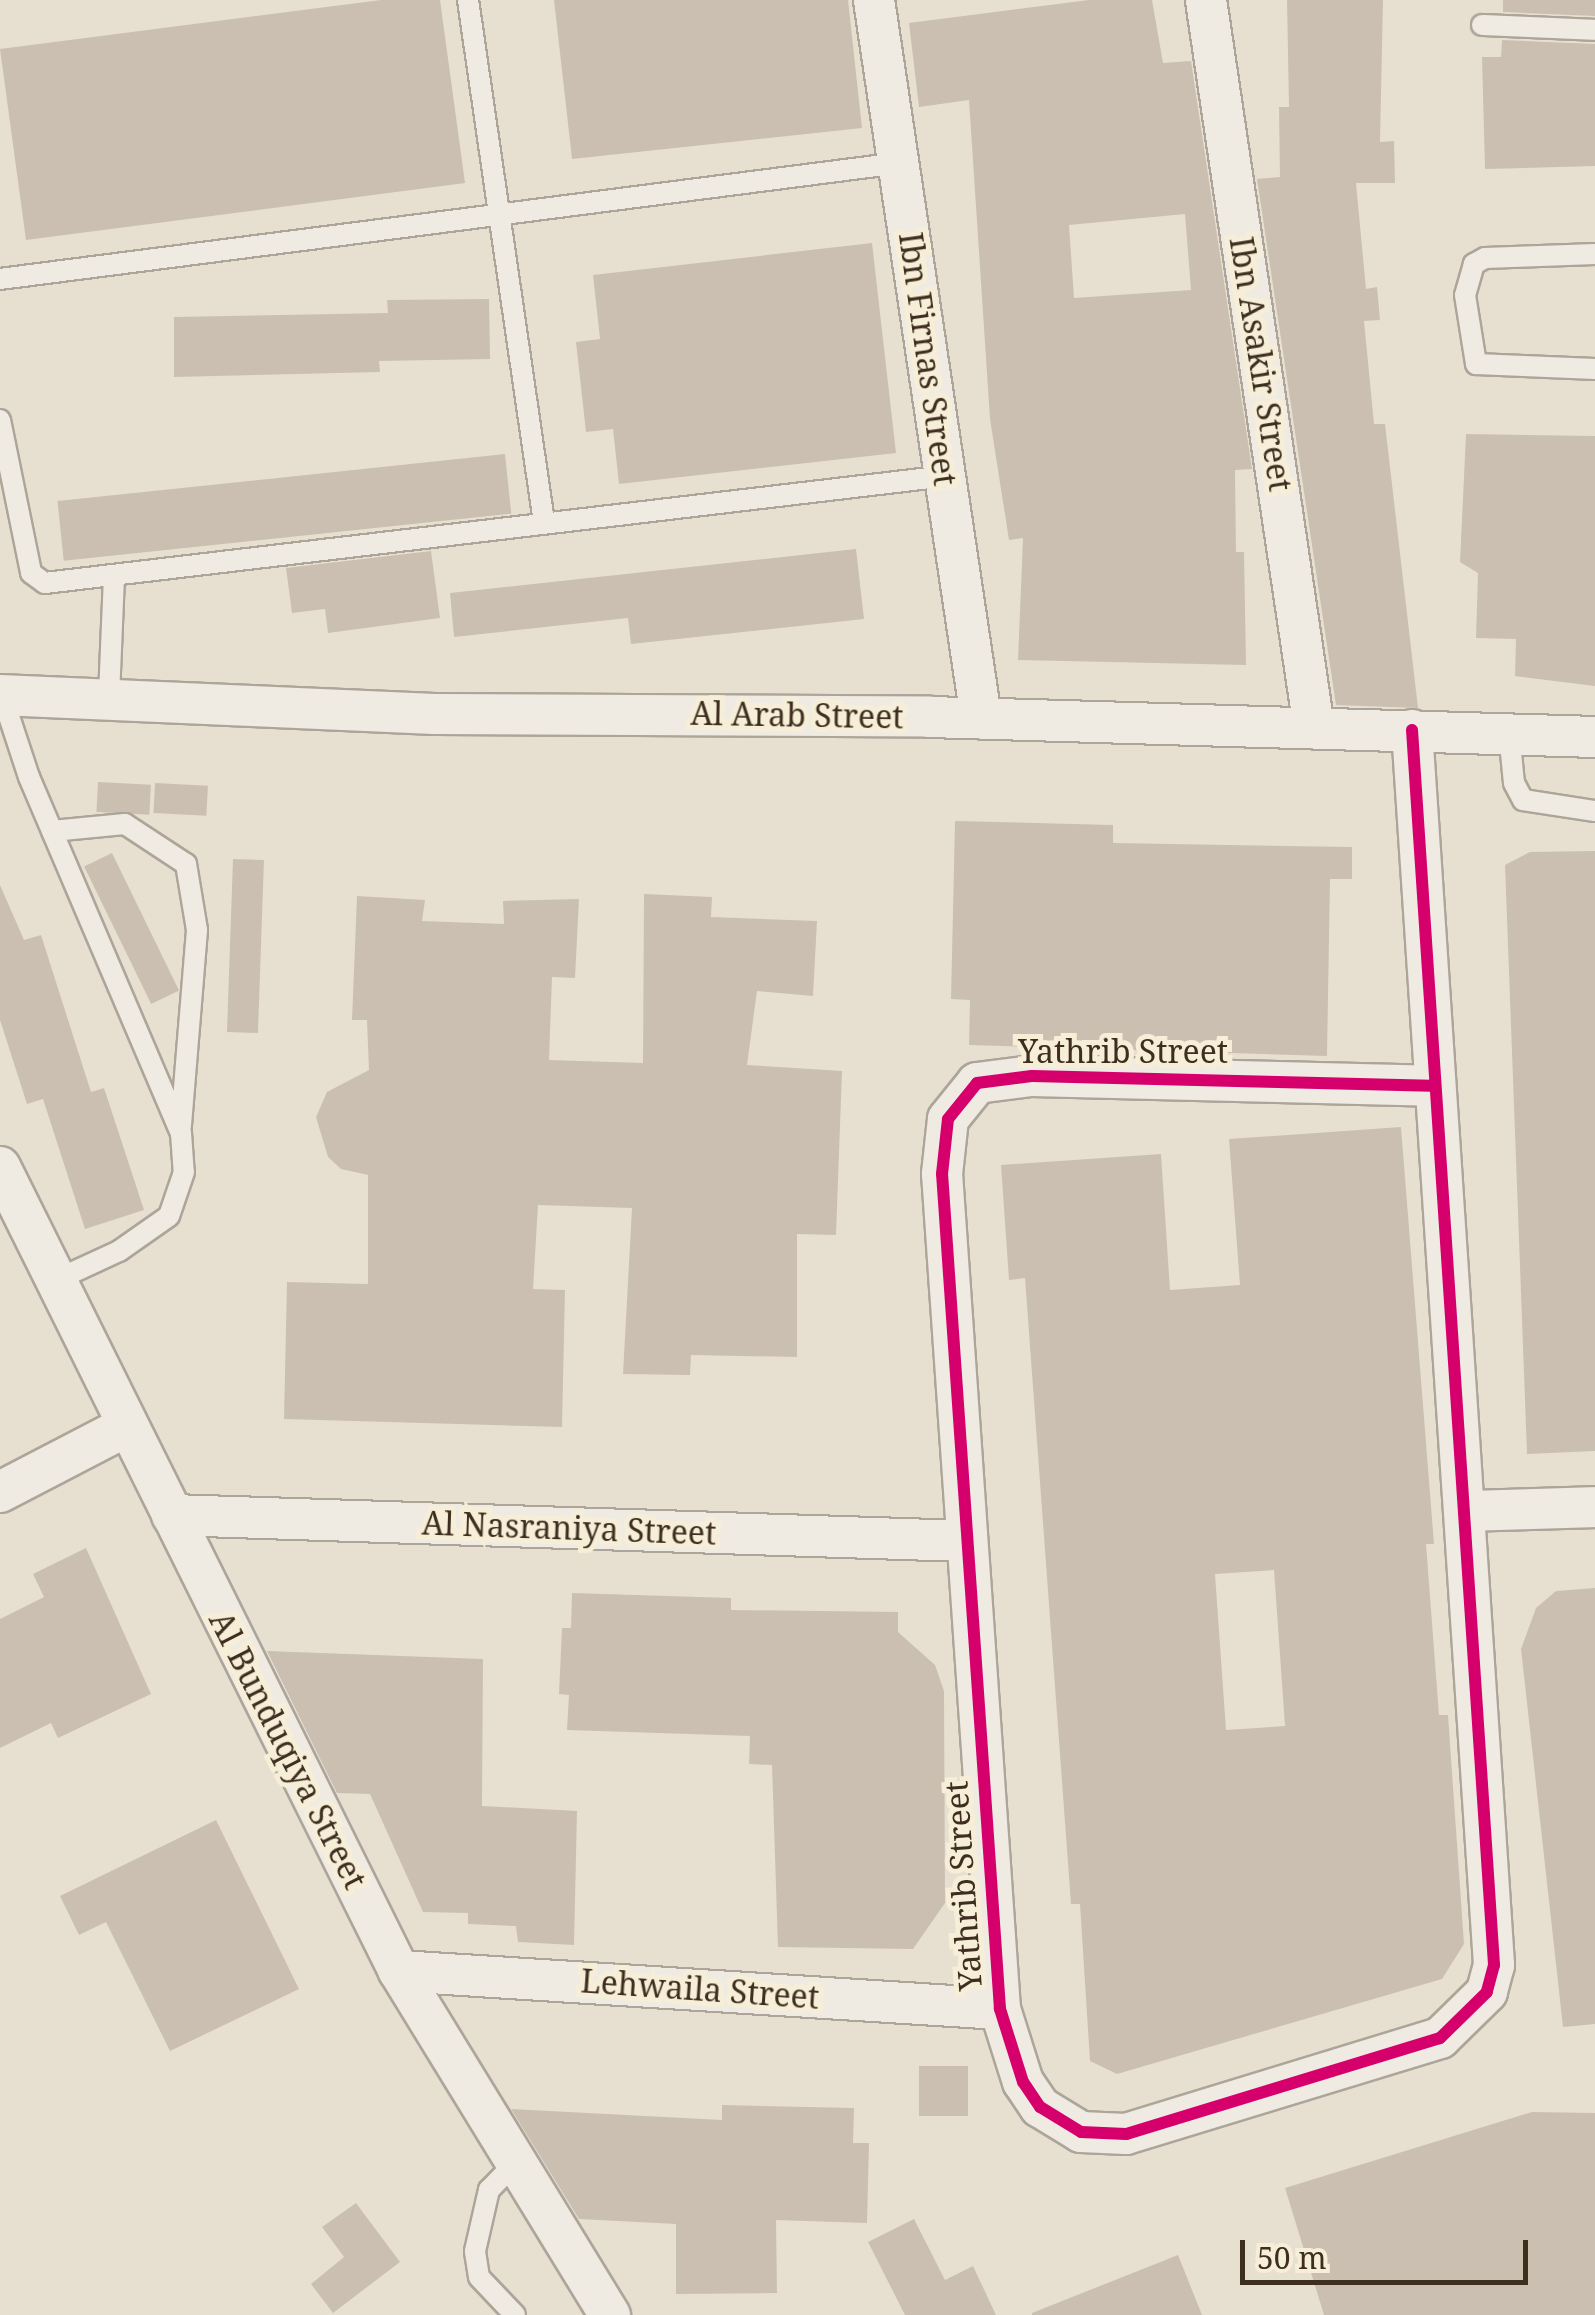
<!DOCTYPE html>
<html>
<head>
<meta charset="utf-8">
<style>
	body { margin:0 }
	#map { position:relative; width:1595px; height:2315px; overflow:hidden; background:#e7e0d1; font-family:"Noto Serif",serif }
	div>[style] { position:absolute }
	.building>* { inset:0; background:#cbbfb2; transform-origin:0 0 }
	.roads { filter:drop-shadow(2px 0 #ada599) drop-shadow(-2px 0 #ada599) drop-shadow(0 2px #ada599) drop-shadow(0 -2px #ada599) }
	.lane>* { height:20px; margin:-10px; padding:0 10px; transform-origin:10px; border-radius:10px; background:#efebe3 }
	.street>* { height:40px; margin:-20px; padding:0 20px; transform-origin:20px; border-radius:20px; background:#efebe3 }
	.cycleway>* { height:12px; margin:-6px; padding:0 6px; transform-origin:6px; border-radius:6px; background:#d6006c }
	span { translate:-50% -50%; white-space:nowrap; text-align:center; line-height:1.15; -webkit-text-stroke:10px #f7eed8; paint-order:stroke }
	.street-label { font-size:32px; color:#3d2e20 }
	.scale { position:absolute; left:1240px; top:2240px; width:288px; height:45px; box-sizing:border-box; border:5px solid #3d2e20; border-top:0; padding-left:12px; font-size:30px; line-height:35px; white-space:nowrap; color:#3d2e20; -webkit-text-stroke:8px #f7eed8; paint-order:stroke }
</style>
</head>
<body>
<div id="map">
	<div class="building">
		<div style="clip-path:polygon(381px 0,440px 0,465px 183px,26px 240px,0 49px)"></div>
		<div style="clip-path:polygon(554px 0,848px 0,862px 128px,572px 159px)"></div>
		<div style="clip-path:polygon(evenodd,1089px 0,1152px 0,1163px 63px,1191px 61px,1252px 469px,1235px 470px,1236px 552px,1244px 552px,1246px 665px,1018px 660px,1023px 538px,1009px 540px,990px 419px,969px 100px,919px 107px,909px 23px,1089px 0,1185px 214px,1191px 290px,1074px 298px,1069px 225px,1185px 214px)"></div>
		<div style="clip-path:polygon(1287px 0,1383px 0,1380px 142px,1394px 141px,1395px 183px,1356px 183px,1366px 289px,1377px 287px,1380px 320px,1364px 321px,1374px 424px,1385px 424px,1418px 708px,1336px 705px,1257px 179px,1280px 177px,1279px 107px,1289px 107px)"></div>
		<div style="clip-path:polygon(1503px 0,1595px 0,1595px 16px,1503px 12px)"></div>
		<div style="clip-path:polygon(1502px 40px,1595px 44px,1595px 166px,1485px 169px,1482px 57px,1501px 57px)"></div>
		<div style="clip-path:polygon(872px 243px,896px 453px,619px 484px,613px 429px,586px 432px,576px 342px,600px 339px,593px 275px)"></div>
		<div style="clip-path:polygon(489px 299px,490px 359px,379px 361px,380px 372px,174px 377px,174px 317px,388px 313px,387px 300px)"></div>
		<div style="clip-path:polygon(1466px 434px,1595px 436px,1595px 686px,1515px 676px,1516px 639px,1476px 638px,1478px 573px,1460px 562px)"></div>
		<div style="left:505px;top:454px;width:60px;height:450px;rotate:84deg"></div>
		<div style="clip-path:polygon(856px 549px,864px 619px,631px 644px,628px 618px,454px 637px,450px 593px)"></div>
		<div style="clip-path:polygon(431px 551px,440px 618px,328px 633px,325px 609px,292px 613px,286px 568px)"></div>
		<div style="left:98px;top:782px;width:53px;height:30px;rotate:3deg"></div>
		<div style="left:155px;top:783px;width:53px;height:30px;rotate:3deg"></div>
		<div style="clip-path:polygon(955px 821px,1113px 825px,1113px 843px,1352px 847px,1352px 879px,1330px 879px,1327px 1056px,969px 1045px,970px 1000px,951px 999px)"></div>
		<div style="clip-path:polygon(1595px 851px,1595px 1451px,1527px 1454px,1505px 865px,1530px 852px)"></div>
		<div style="left:112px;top:853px;width:153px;height:31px;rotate:64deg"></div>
		<div style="left:233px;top:859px;width:31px;height:173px;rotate:2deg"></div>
		<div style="clip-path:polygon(0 885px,24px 940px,41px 935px,91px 1092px,104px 1088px,144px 1210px,85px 1229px,43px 1099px,27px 1104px,0 1020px)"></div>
		<div style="clip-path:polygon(644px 894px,712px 897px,711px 917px,817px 921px,813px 996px,757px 991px,747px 1065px,842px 1071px,836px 1235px,797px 1234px,797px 1357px,691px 1355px,690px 1375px,623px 1374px,632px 1208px,538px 1205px,533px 1289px,565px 1290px,562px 1427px,284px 1419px,287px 1282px,368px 1284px,368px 1175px,341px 1169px,328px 1157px,316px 1117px,327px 1092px,369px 1070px,367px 1020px,352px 1020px,357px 896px,425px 900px,422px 921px,504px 924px,503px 901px,579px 899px,575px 978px,552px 977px,549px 1060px,643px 1063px)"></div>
		<div style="clip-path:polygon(evenodd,1401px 1127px,1434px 1544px,1426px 1544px,1439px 1715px,1448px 1715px,1464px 1944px,1442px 1979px,1117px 2074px,1090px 2061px,1080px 1904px,1071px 1904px,1025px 1278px,1009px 1280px,1001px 1165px,1161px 1154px,1170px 1290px,1240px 1285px,1229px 1139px,1401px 1127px,1274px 1570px,1285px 1726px,1226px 1730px,1215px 1574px,1274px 1570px)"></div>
		<div style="clip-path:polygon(86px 1548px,151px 1694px,58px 1738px,51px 1723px,0 1748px,0 1619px,44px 1597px,33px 1574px)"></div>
		<div style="clip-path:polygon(1595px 1588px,1595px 2024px,1563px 2027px,1521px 1649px,1536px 1608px,1556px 1591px)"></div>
		<div style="clip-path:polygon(572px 1593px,731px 1598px,731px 1610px,898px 1612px,898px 1632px,935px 1665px,944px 1691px,945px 1903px,913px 1949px,778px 1947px,772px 1765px,749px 1764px,750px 1736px,567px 1730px,569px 1695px,559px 1694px,562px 1628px,571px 1628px)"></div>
		<div style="clip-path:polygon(267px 1651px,483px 1659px,482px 1806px,577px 1811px,574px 1945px,518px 1942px,516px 1926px,468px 1924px,468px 1913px,423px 1912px,370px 1794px,337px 1793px)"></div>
		<div style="clip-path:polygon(216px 1820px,299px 1989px,170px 2051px,106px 1922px,79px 1935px,60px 1896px)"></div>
		<div style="left:919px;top:2066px;width:49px;height:50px"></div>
		<div style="clip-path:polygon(722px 2105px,854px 2108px,853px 2143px,869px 2143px,867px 2223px,776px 2220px,777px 2293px,676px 2294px,676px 2224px,579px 2219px,511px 2109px,722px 2120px)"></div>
		<div style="clip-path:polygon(1532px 2112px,1595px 2113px,1595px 2315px,1324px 2315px,1285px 2188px)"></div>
		<div style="clip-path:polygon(356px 2203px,400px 2262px,333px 2313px,311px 2284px,344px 2257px,322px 2227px)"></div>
		<div style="clip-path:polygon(914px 2219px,945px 2280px,973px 2266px,996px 2315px,905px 2315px,868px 2242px)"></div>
		<div style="clip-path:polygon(1178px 2255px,1202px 2315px,1032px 2315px,1032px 2313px)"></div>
	</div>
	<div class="roads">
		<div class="lane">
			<div style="left:468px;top:0;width:528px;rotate:81.72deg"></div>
			<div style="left:1482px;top:25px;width:113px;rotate:2.5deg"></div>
			<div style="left:1595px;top:254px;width:110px;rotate:177.9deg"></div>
			<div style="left:1485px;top:258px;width:13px;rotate:151deg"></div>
			<div style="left:1474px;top:264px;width:32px;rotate:106deg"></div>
			<div style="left:1465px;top:295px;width:70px;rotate:80.9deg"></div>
			<div style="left:1476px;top:364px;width:119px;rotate:2.4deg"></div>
			<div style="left:0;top:279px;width:906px;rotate:-7.35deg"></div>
			<div style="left:0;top:420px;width:156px;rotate:78.5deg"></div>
			<div style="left:31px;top:573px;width:17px;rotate:36deg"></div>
			<div style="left:45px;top:583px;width:907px;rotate:-6.77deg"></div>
			<div style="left:2px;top:695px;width:86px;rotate:71.8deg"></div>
			<div style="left:29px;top:777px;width:387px;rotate:66.9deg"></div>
			<div style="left:181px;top:1133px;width:39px;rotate:86deg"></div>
			<div style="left:184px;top:1172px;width:46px;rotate:108.8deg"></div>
			<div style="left:169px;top:1216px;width:61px;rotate:145deg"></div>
			<div style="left:119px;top:1251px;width:72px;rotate:155.2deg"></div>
			<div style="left:109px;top:696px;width:121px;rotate:-87.6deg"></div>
			<div style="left:1509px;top:733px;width:50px;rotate:84.3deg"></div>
			<div style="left:1514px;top:783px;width:19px;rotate:62deg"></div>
			<div style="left:1523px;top:800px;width:73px;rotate:8.7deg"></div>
			<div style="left:52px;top:831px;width:73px;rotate:-5.5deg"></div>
			<div style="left:125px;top:824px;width:73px;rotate:33.3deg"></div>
			<div style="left:186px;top:864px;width:67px;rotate:80.5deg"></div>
			<div style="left:197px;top:930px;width:197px;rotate:94.7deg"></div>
			<div style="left:515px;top:2315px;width:52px;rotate:-133.5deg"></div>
			<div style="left:479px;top:2277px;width:26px;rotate:-99deg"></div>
			<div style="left:475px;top:2251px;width:63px;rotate:-77.1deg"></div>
			<div style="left:489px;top:2190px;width:39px;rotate:-46deg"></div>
		</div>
		<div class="street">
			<div style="left:874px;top:0;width:726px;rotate:81.52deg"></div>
			<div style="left:1206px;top:0;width:736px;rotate:81.56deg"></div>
			<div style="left:0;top:695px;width:435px;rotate:2.5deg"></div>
			<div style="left:435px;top:714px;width:495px;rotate:0.3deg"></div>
			<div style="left:930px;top:717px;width:665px;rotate:1.72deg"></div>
			<div style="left:1412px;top:730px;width:1238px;rotate:86.2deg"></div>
			<div style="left:1494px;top:1965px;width:28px;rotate:105deg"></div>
			<div style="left:1487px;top:1992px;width:66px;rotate:135.6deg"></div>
			<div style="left:1440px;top:2038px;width:328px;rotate:163deg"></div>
			<div style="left:1126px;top:2134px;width:45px;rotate:-177.5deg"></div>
			<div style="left:1081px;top:2132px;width:48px;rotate:-148.6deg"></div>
			<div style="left:1040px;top:2107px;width:30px;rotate:-124deg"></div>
			<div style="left:1023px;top:2082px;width:77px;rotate:-107.5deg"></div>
			<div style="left:1000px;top:2009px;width:837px;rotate:-93.97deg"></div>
			<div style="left:942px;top:1174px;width:55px;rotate:-83.8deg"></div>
			<div style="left:948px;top:1119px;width:46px;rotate:-51.1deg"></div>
			<div style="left:977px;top:1083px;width:55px;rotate:-7.3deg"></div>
			<div style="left:1032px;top:1076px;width:399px;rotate:1.4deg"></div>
			<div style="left:0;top:1167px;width:898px;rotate:63.61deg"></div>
			<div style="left:399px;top:1971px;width:404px;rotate:58.5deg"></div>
			<div style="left:0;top:1492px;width:141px;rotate:-27.5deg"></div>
			<div style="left:1468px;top:1511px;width:127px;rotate:-1.8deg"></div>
			<div style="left:172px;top:1515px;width:794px;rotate:1.88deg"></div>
			<div style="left:399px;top:1971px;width:602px;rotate:3.62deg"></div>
		</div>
	</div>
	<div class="cycleway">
		<div style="left:1412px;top:730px;width:1238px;rotate:86.2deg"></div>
		<div style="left:1494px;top:1965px;width:28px;rotate:105deg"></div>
		<div style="left:1487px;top:1992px;width:66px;rotate:135.6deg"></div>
		<div style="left:1440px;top:2038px;width:328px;rotate:163deg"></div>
		<div style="left:1126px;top:2134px;width:45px;rotate:-177.5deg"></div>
		<div style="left:1081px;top:2132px;width:48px;rotate:-148.6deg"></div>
		<div style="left:1040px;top:2107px;width:30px;rotate:-124deg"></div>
		<div style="left:1023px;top:2082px;width:77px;rotate:-107.5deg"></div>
		<div style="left:1000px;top:2009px;width:837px;rotate:-93.97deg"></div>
		<div style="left:942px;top:1174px;width:55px;rotate:-83.8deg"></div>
		<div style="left:948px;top:1119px;width:46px;rotate:-51.1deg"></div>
		<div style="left:977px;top:1083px;width:55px;rotate:-7.3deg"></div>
		<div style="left:1032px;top:1076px;width:399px;rotate:1.4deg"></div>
	</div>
	<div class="street-label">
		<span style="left:928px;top:359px;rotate:82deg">Ibn Firnas Street</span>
		<span style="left:1261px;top:364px;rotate:81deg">Ibn Asakir Street</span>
		<span style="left:797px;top:715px;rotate:1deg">Al Arab Street</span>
		<span style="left:1123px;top:1051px">Yathrib Street</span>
		<span style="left:569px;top:1528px;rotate:2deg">Al Nasraniya Street</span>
		<span style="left:288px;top:1750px;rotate:63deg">Al Bunduqiya Street</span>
		<span style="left:963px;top:1886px;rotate:-94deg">Yathrib Street</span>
		<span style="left:700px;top:1989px;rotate:4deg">Lehwaila Street</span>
	</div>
	<div class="scale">50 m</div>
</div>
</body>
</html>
